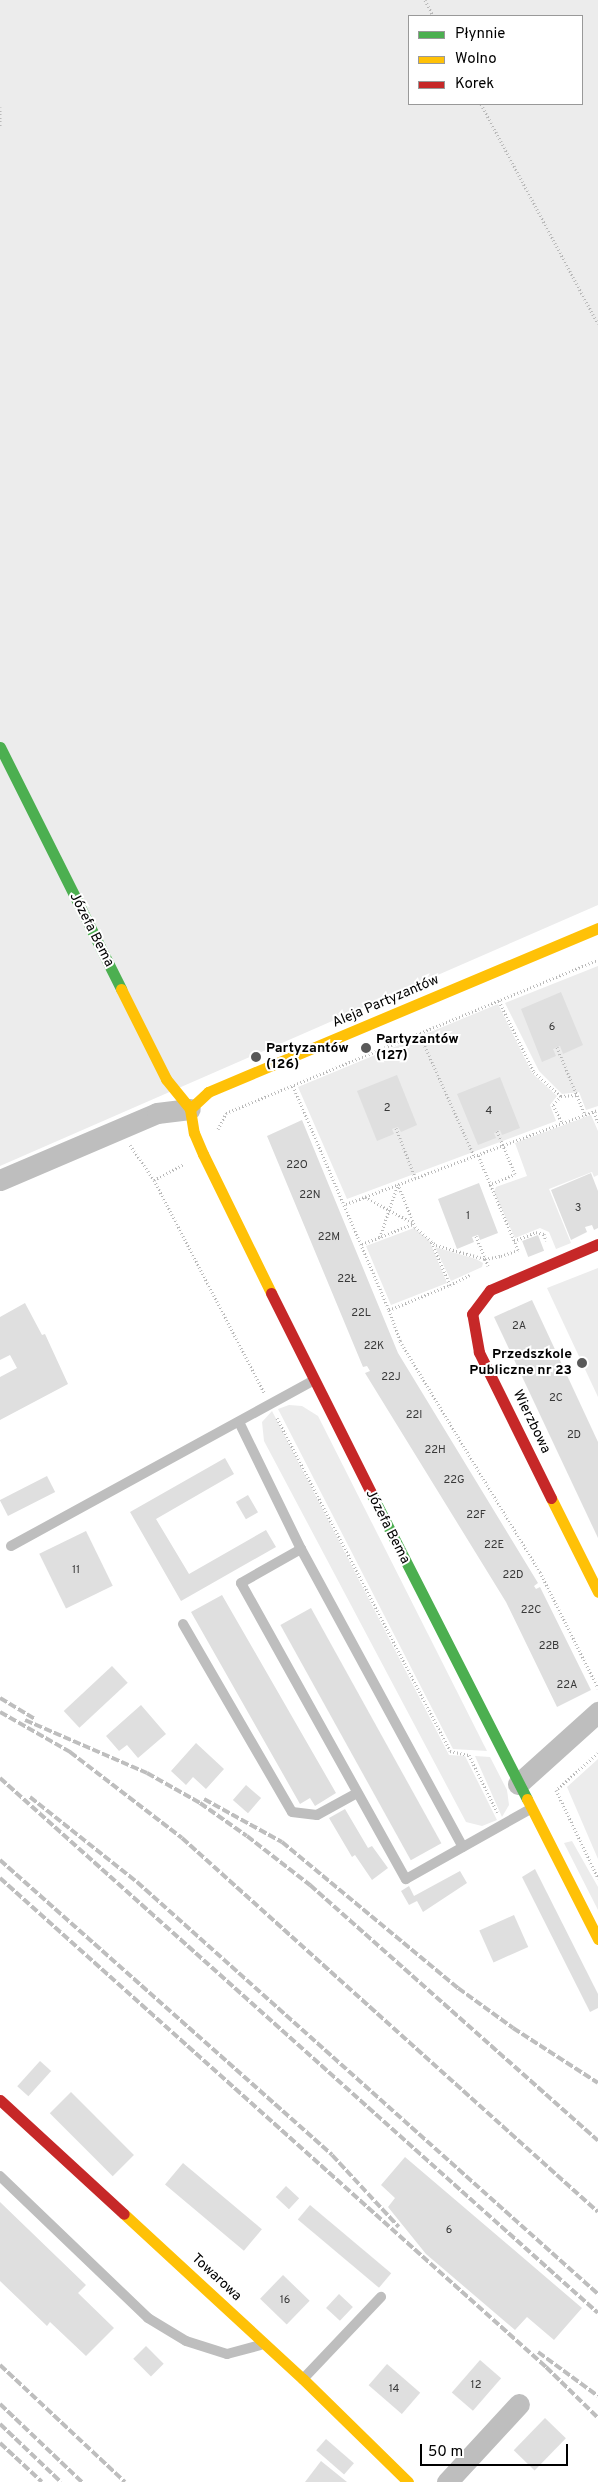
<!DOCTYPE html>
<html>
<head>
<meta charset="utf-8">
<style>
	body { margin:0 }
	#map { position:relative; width:598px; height:2482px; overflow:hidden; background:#fff; font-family:Overpass,sans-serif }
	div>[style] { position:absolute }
	.green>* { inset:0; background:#ececec }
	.building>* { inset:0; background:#dfdfdf; transform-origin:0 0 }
	.path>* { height:3px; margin-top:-1.5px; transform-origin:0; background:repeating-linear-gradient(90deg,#b9b9b9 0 1px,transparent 0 3.5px) }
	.lane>* { height:10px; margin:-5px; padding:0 5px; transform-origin:5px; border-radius:5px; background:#bebebe }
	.street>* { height:21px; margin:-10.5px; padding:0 10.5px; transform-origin:10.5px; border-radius:10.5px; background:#bebebe }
	.fast>* { height:11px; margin:-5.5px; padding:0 5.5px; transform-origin:5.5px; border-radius:5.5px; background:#4caf50 }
	.slow>* { height:11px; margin:-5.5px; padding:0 5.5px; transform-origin:5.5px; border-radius:5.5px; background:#ffc107 }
	.jam>* { height:11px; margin:-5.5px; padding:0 5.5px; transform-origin:5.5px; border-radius:5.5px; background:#c62828 }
	.rail>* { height:4px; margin-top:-2px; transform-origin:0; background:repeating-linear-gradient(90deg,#bebebe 0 8px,transparent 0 10.5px) }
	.dots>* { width:14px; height:14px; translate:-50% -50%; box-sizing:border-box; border:2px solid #fff; border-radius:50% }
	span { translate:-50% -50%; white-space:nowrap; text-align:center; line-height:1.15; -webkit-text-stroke:4px #fff; paint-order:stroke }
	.number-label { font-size:11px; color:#383838 }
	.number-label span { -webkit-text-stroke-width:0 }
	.street-label { font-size:14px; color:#000 }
	.poi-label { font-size:14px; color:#000; font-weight:700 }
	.left { translate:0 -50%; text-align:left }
	.right { translate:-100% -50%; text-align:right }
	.legend { position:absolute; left:408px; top:15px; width:175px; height:90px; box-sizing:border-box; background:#fff; border:1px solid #999; margin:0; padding:6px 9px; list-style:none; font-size:15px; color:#000 }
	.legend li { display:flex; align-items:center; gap:10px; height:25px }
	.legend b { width:25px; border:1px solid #999 }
	.scale { position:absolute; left:420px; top:2444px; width:148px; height:22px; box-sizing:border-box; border:2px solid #000; border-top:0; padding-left:6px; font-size:15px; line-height:18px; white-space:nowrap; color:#000; -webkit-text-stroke:4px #fff; paint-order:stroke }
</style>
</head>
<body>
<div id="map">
	<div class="green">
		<div style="clip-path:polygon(evenodd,0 0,598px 0,598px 905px,0 1166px,0 0,409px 16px,582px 16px,582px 104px,409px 104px,409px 16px)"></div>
		<div style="clip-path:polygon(598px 966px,598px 1106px,586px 1110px,579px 1092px,562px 1094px,539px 1071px,505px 1003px)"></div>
		<div style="clip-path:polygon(498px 1004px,532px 1073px,557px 1096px,550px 1105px,556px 1121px,347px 1199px,298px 1087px)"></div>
		<div style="clip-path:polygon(591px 1115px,598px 1131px,598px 1175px,594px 1177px,592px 1172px,549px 1189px,571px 1243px,556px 1249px,549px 1232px,540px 1228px,515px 1238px,494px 1192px,496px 1187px,527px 1176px,515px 1143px)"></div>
		<div style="clip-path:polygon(414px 1228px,429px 1240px,447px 1283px,391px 1305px,366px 1246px)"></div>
		<div style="clip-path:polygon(435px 1247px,476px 1259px,483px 1263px,482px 1267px,451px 1281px)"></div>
		<div style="clip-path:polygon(598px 1268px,598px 1397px,547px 1288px)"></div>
		<div style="clip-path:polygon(289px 1405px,302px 1406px,318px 1416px,487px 1751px,453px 1749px,278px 1409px)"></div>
		<div style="clip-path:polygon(272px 1411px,449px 1755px,465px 1756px,497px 1820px,482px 1826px,466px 1822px,264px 1441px,262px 1422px)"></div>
		<div style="clip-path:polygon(475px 1756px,490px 1757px,507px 1790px,509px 1805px,502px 1817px)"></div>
		<div style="clip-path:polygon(598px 1759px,598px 1859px,567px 1787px)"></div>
		<div style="clip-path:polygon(572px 1841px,598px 1887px,598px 1910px,564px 1843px)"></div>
	</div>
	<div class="building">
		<div style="clip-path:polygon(561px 992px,583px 1045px,563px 1054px,560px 1046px,553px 1049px,556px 1056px,542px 1062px,521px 1009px)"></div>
		<div style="clip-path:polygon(397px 1075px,417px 1125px,401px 1132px,398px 1127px,392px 1129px,394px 1134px,377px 1141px,357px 1091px)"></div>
		<div style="clip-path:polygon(500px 1077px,520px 1128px,502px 1135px,500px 1130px,497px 1131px,494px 1133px,496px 1138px,478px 1145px,457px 1094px)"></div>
		<div style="clip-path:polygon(302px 1120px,398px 1353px,538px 1583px,534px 1586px,536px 1589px,540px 1587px,591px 1690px,557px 1707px,506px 1602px,365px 1373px,370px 1371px,367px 1366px,363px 1367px,267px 1136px)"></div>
		<div style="clip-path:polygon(591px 1173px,598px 1191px,598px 1228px,594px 1230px,592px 1225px,585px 1227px,587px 1232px,571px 1240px,551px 1190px)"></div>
		<div style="clip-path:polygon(479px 1183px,498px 1233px,480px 1240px,478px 1235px,472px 1237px,474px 1242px,457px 1249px,438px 1199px)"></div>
		<div style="left:538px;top:1235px;width:17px;height:17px;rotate:69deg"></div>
		<div style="clip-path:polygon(532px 1300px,598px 1442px,598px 1538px,494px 1317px)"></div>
		<div style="clip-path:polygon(25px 1303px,42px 1335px,45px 1334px,68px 1384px,0 1420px,0 1377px,17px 1368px,10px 1355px,0 1360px,0 1317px)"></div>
		<div style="clip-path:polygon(225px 1458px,234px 1474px,156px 1519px,189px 1574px,266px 1530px,276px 1547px,181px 1601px,130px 1512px)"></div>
		<div style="left:47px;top:1476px;width:18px;height:53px;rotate:63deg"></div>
		<div style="left:248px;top:1495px;width:20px;height:14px;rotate:60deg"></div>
		<div style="left:86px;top:1531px;width:61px;height:52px;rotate:64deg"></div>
		<div style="clip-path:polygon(222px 1595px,336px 1793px,315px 1806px,310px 1798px,300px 1804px,191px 1612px)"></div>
		<div style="left:311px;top:1608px;width:269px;height:35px;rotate:61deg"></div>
		<div style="left:112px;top:1666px;width:23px;height:66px;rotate:47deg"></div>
		<div style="clip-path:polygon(141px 1705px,166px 1734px,138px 1758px,127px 1745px,119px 1751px,106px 1736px)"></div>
		<div style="clip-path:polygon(196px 1743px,224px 1769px,206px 1789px,193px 1777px,186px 1785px,171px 1771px)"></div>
		<div style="left:246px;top:1785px;width:20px;height:20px;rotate:41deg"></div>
		<div style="clip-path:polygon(345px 1809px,368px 1848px,372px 1846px,388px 1868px,372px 1880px,355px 1855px,352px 1857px,329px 1818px)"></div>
		<div style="clip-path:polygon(535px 1869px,598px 1994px,598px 2008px,590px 2012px,522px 1877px)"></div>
		<div style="clip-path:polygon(460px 1871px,467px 1883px,423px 1912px,417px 1901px,409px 1905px,401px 1891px,409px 1886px,414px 1896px)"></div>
		<div style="left:514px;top:1915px;width:35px;height:38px;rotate:66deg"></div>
		<div style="left:40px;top:2061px;width:15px;height:34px;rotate:42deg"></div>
		<div style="left:71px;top:2092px;width:89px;height:30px;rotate:45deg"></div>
		<div style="clip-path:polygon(405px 2157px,582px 2308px,554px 2340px,527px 2317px,515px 2330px,426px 2254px,388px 2207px,395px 2198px,381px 2185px)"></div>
		<div style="left:183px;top:2163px;width:103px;height:28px;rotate:40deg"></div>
		<div style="left:286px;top:2186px;width:18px;height:15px;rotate:43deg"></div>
		<div style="clip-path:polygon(0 2202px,86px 2285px,78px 2293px,114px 2328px,86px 2356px,50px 2322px,47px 2326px,0 2281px)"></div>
		<div style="left:310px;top:2205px;width:106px;height:19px;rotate:40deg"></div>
		<div style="left:283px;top:2275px;width:37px;height:33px;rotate:44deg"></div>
		<div style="left:339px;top:2294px;width:19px;height:19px;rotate:43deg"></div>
		<div style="left:146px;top:2346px;width:25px;height:18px;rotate:45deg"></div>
		<div style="left:480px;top:2360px;width:28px;height:43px;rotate:41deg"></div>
		<div style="left:387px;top:2364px;width:44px;height:28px;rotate:41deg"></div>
		<div style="left:545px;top:2418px;width:29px;height:45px;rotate:44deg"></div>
		<div style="left:326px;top:2439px;width:37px;height:15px;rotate:41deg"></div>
		<div style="clip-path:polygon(321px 2461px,347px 2482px,305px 2482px)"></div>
	</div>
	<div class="path">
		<div style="left:425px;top:0;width:18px;rotate:63deg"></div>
		<div style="left:481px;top:104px;width:249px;rotate:62deg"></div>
		<div style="left:0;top:107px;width:20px;rotate:90deg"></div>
		<div style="left:499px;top:1001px;width:79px;rotate:63.8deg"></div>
		<div style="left:534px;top:1072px;width:36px;rotate:42deg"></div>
		<div style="left:561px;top:1096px;width:12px;rotate:132deg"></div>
		<div style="left:553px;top:1105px;width:20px;rotate:63deg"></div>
		<div style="left:419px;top:1033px;width:135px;rotate:65.9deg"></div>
		<div style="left:557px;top:1047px;width:74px;rotate:67.6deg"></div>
		<div style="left:293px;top:1086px;width:244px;rotate:66.8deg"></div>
		<div style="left:389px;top:1310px;width:66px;rotate:-22.3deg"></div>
		<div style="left:450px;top:1285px;width:48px;rotate:-113.4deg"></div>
		<div style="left:561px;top:1096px;width:16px;rotate:-4deg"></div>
		<div style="left:594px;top:1112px;width:11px;rotate:68deg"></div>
		<div style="left:396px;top:1128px;width:53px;rotate:68.8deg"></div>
		<div style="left:218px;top:1129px;width:18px;rotate:-63deg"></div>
		<div style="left:226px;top:1113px;width:402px;rotate:-22.4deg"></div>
		<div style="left:130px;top:1145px;width:42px;rotate:55.6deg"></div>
		<div style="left:154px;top:1180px;width:239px;rotate:62.6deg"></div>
		<div style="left:154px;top:1180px;width:34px;rotate:-28deg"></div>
		<div style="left:398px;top:1184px;width:46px;rotate:68.4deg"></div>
		<div style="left:415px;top:1227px;width:28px;rotate:41deg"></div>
		<div style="left:436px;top:1245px;width:51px;rotate:15.9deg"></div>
		<div style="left:485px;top:1259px;width:16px;rotate:-11deg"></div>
		<div style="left:501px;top:1256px;width:18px;rotate:-19deg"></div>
		<div style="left:518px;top:1250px;width:103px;rotate:-112.8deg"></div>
		<div style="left:489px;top:1185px;width:28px;rotate:-23deg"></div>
		<div style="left:515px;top:1174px;width:47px;rotate:-112.7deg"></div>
		<div style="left:365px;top:1197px;width:55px;rotate:28.4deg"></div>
		<div style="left:346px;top:1204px;width:269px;rotate:-20.5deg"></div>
		<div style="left:476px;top:1236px;width:32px;rotate:68deg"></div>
		<div style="left:380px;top:1237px;width:56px;rotate:-71.2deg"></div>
		<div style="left:514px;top:1241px;width:24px;rotate:-22deg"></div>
		<div style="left:536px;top:1232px;width:8px;rotate:14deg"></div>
		<div style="left:544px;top:1234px;width:7px;rotate:74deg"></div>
		<div style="left:362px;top:1244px;width:55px;rotate:-21.4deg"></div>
		<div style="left:450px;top:1285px;width:22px;rotate:-27deg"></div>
		<div style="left:389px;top:1310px;width:33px;rotate:70deg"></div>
		<div style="left:400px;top:1341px;width:270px;rotate:58.8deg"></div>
		<div style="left:540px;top:1572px;width:130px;rotate:63.4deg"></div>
		<div style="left:277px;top:1418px;width:375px;rotate:62.5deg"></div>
		<div style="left:450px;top:1751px;width:19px;rotate:12deg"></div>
		<div style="left:469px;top:1755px;width:64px;rotate:63.8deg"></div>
		<div style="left:598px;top:1753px;width:56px;rotate:138.6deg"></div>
		<div style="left:556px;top:1790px;width:98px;rotate:64.5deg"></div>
	</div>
	<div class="lane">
		<div style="left:239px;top:1422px;width:141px;rotate:64deg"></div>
		<div style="left:301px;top:1549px;width:69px;rotate:150.5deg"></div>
		<div style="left:241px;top:1583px;width:339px;rotate:60.9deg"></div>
		<div style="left:406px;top:1879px;width:142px;rotate:-29.4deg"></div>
		<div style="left:11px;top:1546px;width:344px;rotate:-28.7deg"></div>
		<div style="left:301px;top:1549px;width:339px;rotate:61.5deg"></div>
		<div style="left:183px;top:1624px;width:217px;rotate:59.9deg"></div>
		<div style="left:292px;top:1812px;width:25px;rotate:7deg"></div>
		<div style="left:317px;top:1815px;width:46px;rotate:-28.8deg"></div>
		<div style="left:0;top:2176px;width:205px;rotate:43.8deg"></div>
		<div style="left:148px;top:2318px;width:44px;rotate:31.2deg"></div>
		<div style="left:186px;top:2341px;width:43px;rotate:17.6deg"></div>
		<div style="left:227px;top:2354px;width:34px;rotate:-15deg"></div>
		<div style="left:304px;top:2378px;width:112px;rotate:-46.5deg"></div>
	</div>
	<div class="street">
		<div style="left:0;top:1180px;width:171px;rotate:-23.1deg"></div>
		<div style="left:157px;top:1113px;width:33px;rotate:-7deg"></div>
		<div style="left:518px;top:1784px;width:108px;rotate:-42deg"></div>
		<div style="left:447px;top:2482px;width:106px;rotate:-47.3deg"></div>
	</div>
	<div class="fast">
		<div style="left:0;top:747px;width:271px;rotate:63.4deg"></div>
		<div style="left:371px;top:1493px;width:343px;rotate:63deg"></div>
	</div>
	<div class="slow">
		<div style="left:121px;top:989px;width:101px;rotate:63.4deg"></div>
		<div style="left:166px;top:1079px;width:38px;rotate:51deg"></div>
		<div style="left:190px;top:1109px;width:24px;rotate:81deg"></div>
		<div style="left:194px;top:1133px;width:23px;rotate:67deg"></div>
		<div style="left:203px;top:1154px;width:155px;rotate:63.9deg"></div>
		<div style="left:190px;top:1109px;width:25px;rotate:-43deg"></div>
		<div style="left:208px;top:1092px;width:423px;rotate:-22.8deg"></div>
		<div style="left:551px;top:1498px;width:105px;rotate:63.4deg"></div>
		<div style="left:527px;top:1799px;width:157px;rotate:63.1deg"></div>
		<div style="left:124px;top:2214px;width:243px;rotate:42.7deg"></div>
		<div style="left:303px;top:2379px;width:147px;rotate:44.4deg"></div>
	</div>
	<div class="jam">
		<div style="left:271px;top:1293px;width:224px;rotate:63.4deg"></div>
		<div style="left:551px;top:1498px;width:163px;rotate:-116.3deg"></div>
		<div style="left:479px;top:1352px;width:39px;rotate:-100deg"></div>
		<div style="left:472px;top:1314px;width:30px;rotate:-53deg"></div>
		<div style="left:490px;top:1290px;width:117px;rotate:-23.1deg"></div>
		<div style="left:0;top:2100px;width:168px;rotate:42.6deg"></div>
	</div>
	<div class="rail">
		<div style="left:0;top:1698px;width:41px;rotate:31deg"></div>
		<div style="left:0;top:1712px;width:81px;rotate:29.7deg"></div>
		<div style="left:70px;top:1752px;width:141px;rotate:37.5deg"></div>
		<div style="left:182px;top:1838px;width:559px;rotate:41.96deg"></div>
		<div style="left:25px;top:1720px;width:133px;rotate:23.5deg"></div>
		<div style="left:147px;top:1773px;width:61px;rotate:29.5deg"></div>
		<div style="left:200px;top:1803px;width:57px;rotate:35.1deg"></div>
		<div style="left:247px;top:1836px;width:80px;rotate:37.9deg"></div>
		<div style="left:310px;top:1885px;width:385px;rotate:41.6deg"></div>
		<div style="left:0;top:1778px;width:802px;rotate:41.82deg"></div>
		<div style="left:30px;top:1797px;width:137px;rotate:38.5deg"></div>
		<div style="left:137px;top:1882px;width:618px;rotate:41.79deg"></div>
		<div style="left:204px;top:1799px;width:89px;rotate:28.9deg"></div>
		<div style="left:282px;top:1842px;width:229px;rotate:39.7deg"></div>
		<div style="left:458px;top:1988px;width:68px;rotate:36deg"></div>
		<div style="left:513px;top:2028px;width:101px;rotate:32.9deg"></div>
		<div style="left:0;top:1860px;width:444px;rotate:41.6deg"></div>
		<div style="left:332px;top:2155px;width:98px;rotate:47.1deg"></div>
		<div style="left:0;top:1878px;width:733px;rotate:41.85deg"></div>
		<div style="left:546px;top:2367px;width:73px;rotate:44.4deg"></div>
		<div style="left:538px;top:2352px;width:74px;rotate:36.3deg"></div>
		<div style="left:0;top:2365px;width:171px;rotate:43.1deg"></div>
		<div style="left:0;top:2404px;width:113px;rotate:43.6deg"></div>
		<div style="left:0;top:2424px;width:84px;rotate:43.6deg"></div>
		<div style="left:0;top:2443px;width:57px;rotate:42.9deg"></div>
	</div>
	<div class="dots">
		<div style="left:366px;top:1048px;background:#595959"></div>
		<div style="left:256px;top:1057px;background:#595959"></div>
		<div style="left:582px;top:1363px;background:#595959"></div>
	</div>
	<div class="number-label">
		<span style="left:552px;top:1027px">6</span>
		<span style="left:387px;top:1108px">2</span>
		<span style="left:489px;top:1111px">4</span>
		<span style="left:297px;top:1165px">22O</span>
		<span style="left:310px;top:1195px">22N</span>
		<span style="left:578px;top:1208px">3</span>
		<span style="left:468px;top:1216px">1</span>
		<span style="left:329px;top:1237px">22M</span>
		<span style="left:347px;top:1279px">22Ł</span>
		<span style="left:361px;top:1313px">22L</span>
		<span style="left:519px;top:1326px">2A</span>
		<span style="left:374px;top:1346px">22K</span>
		<span style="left:391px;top:1377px">22J</span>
		<span style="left:556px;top:1398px">2C</span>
		<span style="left:414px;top:1415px">22I</span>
		<span style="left:574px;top:1435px">2D</span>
		<span style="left:435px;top:1450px">22H</span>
		<span style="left:454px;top:1480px">22G</span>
		<span style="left:476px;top:1515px">22F</span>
		<span style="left:494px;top:1545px">22E</span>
		<span style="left:76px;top:1570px">11</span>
		<span style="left:513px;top:1575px">22D</span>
		<span style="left:531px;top:1610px">22C</span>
		<span style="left:549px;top:1646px">22B</span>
		<span style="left:567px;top:1685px">22A</span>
		<span style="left:449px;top:2230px">6</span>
		<span style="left:285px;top:2300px">16</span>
		<span style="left:476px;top:2385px">12</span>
		<span style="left:394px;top:2389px">14</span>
	</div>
	<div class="street-label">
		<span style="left:91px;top:930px;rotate:63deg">Józefa Bema</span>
		<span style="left:386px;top:1002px;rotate:-23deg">Aleja Partyzantów</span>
		<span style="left:531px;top:1422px;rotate:64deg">Wierzbowa</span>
		<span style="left:387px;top:1527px;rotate:63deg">Józefa Bema</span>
		<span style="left:216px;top:2278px;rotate:43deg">Towarowa</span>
	</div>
	<div class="poi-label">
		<span class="left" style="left:376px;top:1048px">Partyzantów<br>(127)</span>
		<span class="left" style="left:266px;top:1057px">Partyzantów<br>(126)</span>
		<span class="right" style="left:572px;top:1363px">Przedszkole<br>Publiczne nr 23</span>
	</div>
	<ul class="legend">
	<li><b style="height:6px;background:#4caf50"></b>Płynnie</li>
	<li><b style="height:6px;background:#ffc107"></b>Wolno</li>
	<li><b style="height:6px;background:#c62828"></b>Korek</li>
	</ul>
	<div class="scale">50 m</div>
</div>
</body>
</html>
